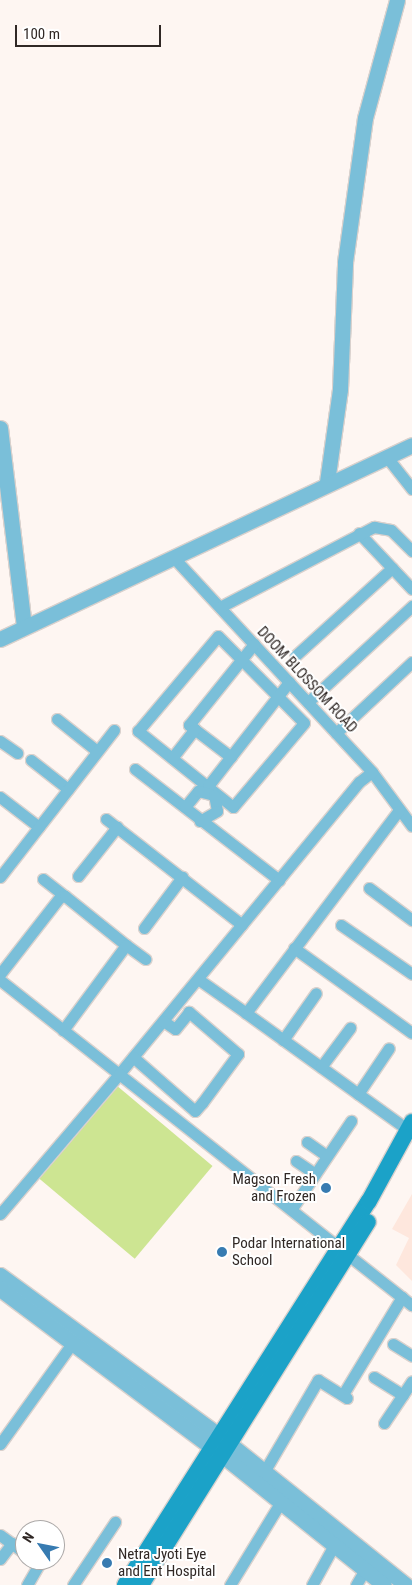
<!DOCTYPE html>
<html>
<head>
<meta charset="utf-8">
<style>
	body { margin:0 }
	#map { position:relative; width:412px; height:1585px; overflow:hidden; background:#fef6f2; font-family:"Roboto Condensed",sans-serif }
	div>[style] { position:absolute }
	.built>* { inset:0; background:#fee7dd }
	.green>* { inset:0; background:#cde592; transform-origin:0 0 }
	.roads { filter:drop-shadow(1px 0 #d9d1cd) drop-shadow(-1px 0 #d9d1cd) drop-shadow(0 1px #d9d1cd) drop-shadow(0 -1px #d9d1cd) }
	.minor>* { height:11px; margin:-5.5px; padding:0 5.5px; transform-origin:5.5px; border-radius:5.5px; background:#7abfd9 }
	.tertiary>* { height:15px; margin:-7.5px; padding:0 7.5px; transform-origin:7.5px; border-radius:7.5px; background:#7abfd9 }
	.secondary>* { height:16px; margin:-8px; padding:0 8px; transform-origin:8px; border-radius:8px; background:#1ba2c8 }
	.dots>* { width:14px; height:14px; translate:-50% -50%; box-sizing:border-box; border:2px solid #fff; border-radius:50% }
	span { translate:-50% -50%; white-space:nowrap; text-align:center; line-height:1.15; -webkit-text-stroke:4px #fff; paint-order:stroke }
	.street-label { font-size:15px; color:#302825 }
	.poi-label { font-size:15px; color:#302825 }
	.right { translate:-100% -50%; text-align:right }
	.left { translate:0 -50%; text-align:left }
	.north { position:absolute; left:15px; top:1520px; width:50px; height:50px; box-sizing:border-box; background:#fff; border:1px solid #aca9a8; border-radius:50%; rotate:303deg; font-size:14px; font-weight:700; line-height:20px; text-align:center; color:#302825 }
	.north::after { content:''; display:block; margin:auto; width:18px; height:22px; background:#377bb1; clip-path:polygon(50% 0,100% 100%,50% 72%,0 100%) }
	.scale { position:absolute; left:15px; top:25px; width:146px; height:22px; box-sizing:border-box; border:2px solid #302825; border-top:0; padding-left:6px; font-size:15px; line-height:18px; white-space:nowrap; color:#302825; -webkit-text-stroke:4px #fff; paint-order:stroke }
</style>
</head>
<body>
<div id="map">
	<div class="built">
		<div style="clip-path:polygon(412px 1194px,412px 1281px,396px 1265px,409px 1238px,392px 1229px)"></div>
	</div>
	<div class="green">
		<div style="left:116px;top:1085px;width:126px;height:121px;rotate:40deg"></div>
	</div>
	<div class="roads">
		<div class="minor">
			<div style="left:386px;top:456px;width:42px;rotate:51.8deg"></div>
			<div style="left:359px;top:533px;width:77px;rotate:46.6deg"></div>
			<div style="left:174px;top:558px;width:292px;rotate:47.2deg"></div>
			<div style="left:372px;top:772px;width:67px;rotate:53.5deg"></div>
			<div style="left:220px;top:607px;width:174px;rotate:-27.5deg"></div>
			<div style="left:374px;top:527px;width:17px;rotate:10deg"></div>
			<div style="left:391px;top:530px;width:30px;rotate:45deg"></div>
			<div style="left:218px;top:636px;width:122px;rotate:45.3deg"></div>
			<div style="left:304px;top:723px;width:110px;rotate:130.2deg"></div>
			<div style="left:233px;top:807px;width:122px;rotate:-141.3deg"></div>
			<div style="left:138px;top:731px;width:124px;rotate:-49.9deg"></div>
			<div style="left:295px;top:656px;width:131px;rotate:-42.2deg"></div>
			<div style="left:308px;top:702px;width:142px;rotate:-42.7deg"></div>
			<div style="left:57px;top:719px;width:51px;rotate:38.7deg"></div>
			<div style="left:336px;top:733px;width:104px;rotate:-43.1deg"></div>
			<div style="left:0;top:741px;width:21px;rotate:35deg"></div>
			<div style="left:231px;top:757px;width:53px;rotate:-142.7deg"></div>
			<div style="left:189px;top:725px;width:104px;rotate:-51.3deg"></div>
			<div style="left:172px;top:758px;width:37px;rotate:-52deg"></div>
			<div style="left:31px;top:760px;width:47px;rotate:38.1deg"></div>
			<div style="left:135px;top:769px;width:182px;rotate:37.6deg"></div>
			<div style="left:208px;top:786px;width:132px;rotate:-52.1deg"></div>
			<div style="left:0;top:797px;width:49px;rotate:37.6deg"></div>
			<div style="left:185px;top:807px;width:21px;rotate:-51deg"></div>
			<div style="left:198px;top:791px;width:16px;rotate:14deg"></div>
			<div style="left:214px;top:795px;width:16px;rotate:79deg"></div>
			<div style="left:217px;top:811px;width:20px;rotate:150deg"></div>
			<div style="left:106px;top:819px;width:172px;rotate:37.9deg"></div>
			<div style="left:78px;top:876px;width:63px;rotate:-51.5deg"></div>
			<div style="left:0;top:877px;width:186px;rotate:-52.2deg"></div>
			<div style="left:43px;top:879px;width:28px;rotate:38deg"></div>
			<div style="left:369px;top:888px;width:54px;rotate:36.7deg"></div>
			<div style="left:341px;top:925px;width:86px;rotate:34.6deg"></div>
			<div style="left:144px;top:928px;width:64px;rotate:-53.3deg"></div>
			<div style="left:126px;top:945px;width:24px;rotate:36deg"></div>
			<div style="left:294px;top:948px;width:145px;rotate:35.8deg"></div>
			<div style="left:0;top:974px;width:98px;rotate:-52.1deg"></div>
			<div style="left:60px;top:897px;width:5px;rotate:-11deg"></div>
			<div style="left:65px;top:896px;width:78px;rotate:38.8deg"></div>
			<div style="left:126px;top:945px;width:106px;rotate:126.5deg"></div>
			<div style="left:198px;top:979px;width:59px;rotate:35.3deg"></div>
			<div style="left:246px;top:1013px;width:253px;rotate:-53deg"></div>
			<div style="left:0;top:980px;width:152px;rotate:38.3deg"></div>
			<div style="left:119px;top:1074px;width:378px;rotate:-50.6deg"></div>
			<div style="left:359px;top:782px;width:16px;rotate:-38deg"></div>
			<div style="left:246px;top:1013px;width:200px;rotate:35.8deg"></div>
			<div style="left:283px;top:1040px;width:57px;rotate:-54.9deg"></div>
			<div style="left:133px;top:1057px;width:82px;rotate:41.1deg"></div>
			<div style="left:195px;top:1111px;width:11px;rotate:-49deg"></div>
			<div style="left:202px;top:1103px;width:61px;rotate:-53.7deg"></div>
			<div style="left:238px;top:1054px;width:65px;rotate:-139.4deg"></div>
			<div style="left:189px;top:1012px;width:22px;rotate:129deg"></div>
			<div style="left:175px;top:1029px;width:14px;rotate:-146deg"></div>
			<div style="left:321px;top:1067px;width:49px;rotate:-53.4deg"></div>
			<div style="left:358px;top:1094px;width:55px;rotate:-56deg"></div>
			<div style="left:307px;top:1142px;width:24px;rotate:35deg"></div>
			<div style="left:296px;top:1161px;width:23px;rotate:34deg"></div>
			<div style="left:293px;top:1207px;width:104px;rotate:-56deg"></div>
			<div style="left:0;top:1214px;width:184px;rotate:-49.6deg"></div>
			<div style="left:119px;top:1074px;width:373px;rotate:38.3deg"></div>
			<div style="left:393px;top:1344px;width:22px;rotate:32deg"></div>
			<div style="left:374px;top:1377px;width:34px;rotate:32deg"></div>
			<div style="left:345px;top:1391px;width:110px;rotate:-58.8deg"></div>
			<div style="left:384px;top:1423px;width:50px;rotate:-56.3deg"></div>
			<div style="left:0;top:1444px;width:125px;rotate:-54.4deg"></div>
			<div style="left:264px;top:1472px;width:107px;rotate:-59.6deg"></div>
			<div style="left:318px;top:1380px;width:34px;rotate:32deg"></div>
			<div style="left:0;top:1535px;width:31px;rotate:36deg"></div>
			<div style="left:0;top:1559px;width:20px;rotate:-53deg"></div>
			<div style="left:27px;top:1585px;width:22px;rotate:-60deg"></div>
			<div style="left:38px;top:1566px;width:7px;rotate:-124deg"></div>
			<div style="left:73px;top:1585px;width:76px;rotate:-56.3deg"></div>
			<div style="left:230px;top:1585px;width:96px;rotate:-58.6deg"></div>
			<div style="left:312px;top:1585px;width:43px;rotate:-61.1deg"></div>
			<div style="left:356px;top:1585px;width:16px;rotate:-60deg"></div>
		</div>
		<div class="tertiary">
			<div style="left:0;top:428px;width:200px;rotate:83.1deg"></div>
			<div style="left:327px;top:482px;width:94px;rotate:-82deg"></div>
			<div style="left:340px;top:389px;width:127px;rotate:-87.7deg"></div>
			<div style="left:345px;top:262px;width:145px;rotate:-82.1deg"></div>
			<div style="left:365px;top:118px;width:122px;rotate:-74.8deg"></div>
			<div style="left:0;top:639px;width:455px;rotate:-25.2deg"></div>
			<div style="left:0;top:1275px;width:273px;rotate:36.2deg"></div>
			<div style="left:220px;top:1436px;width:238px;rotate:38.7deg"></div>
			<div style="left:0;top:1289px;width:279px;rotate:36.8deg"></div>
			<div style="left:223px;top:1456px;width:206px;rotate:38.7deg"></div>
		</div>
		<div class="secondary">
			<div style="left:125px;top:1585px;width:455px;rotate:-57.6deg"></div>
			<div style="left:369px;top:1201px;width:90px;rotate:-61.4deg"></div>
			<div style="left:141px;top:1585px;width:428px;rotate:-58deg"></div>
		</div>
	</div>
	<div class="dots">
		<div style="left:326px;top:1188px;background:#377bb1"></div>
		<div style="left:222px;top:1252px;background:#377bb1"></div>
		<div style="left:107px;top:1563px;background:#377bb1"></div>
	</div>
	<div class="street-label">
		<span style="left:307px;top:680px;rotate:47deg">DOOM BLOSSOM ROAD</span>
	</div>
	<div class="poi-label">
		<span class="right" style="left:316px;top:1188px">Magson Fresh<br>and Frozen</span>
		<span class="left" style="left:232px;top:1252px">Podar International<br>School</span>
		<span class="left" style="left:118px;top:1563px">Netra Jyoti Eye<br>and Ent Hospital</span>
	</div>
	<div class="north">N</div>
	<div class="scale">100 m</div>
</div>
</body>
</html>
